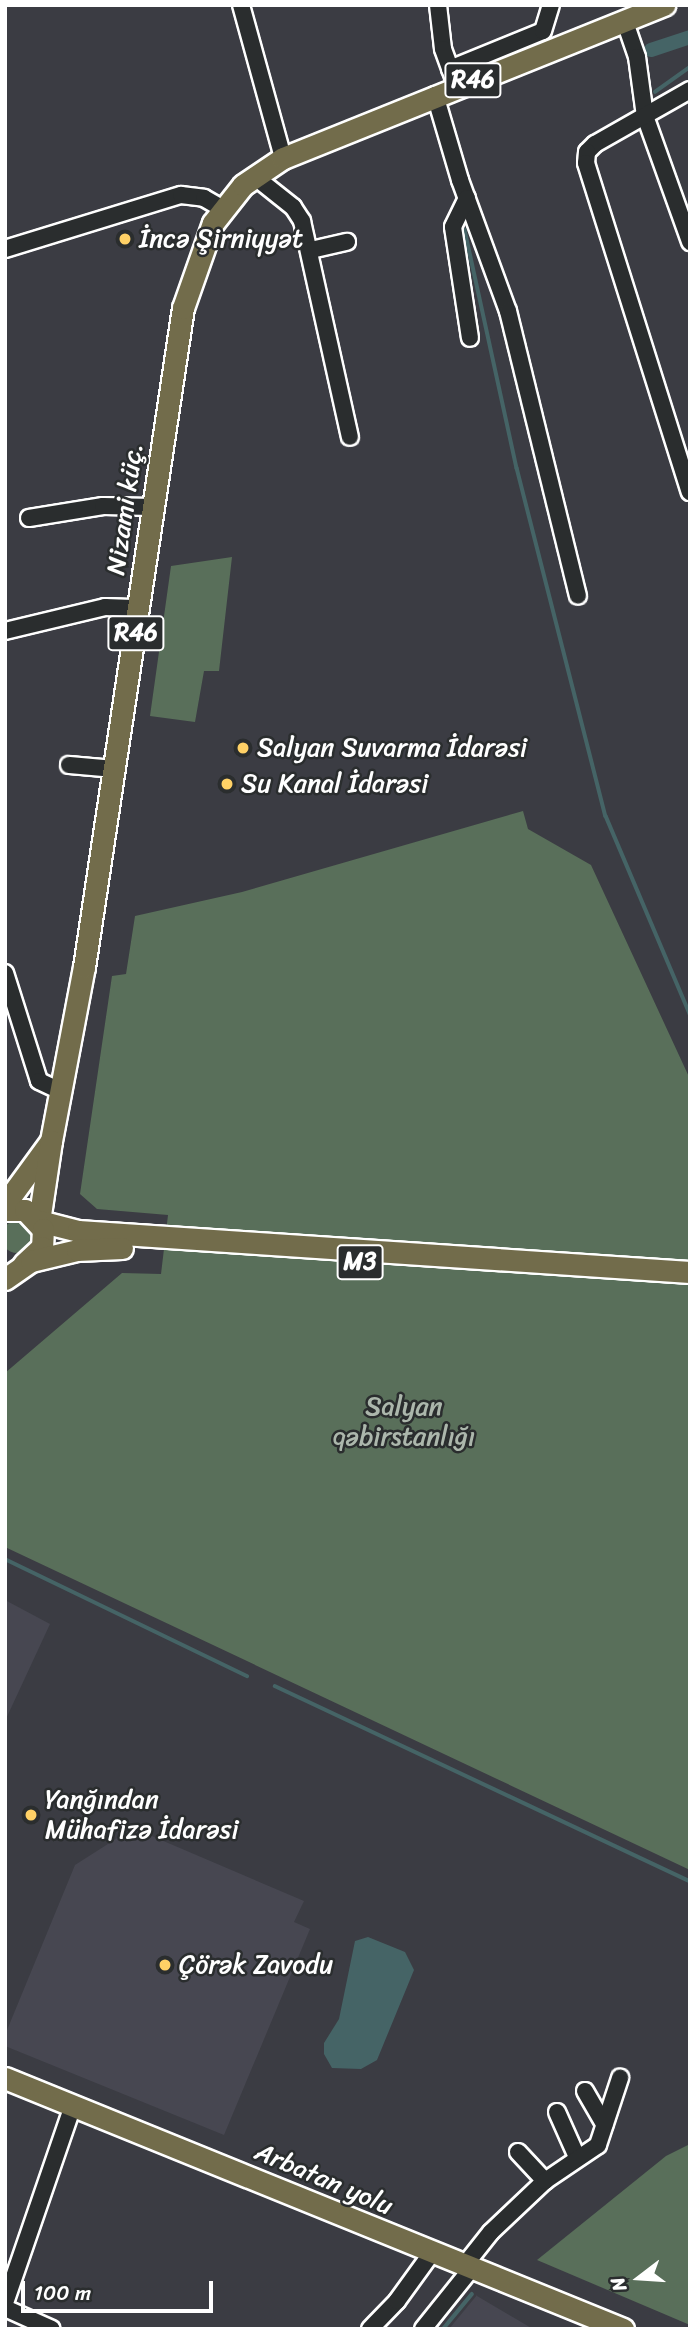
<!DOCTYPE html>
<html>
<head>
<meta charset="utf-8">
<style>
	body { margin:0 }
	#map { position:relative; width:695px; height:2334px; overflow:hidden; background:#3b3c43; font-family:Sriracha,sans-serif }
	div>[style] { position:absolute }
	.built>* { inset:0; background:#474751 }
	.green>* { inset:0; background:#596f5a }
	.round { border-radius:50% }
	.water>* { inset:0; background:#456466 }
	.stream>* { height:3.5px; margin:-1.75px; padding:0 1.75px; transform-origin:1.75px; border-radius:1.75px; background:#456466 }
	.canal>* { height:14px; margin:-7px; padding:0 7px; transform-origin:7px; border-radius:7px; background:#456466 }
	.roads { filter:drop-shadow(2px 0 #fff) drop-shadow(-2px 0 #fff) drop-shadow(0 2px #fff) drop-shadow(0 -2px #fff) }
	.minor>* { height:16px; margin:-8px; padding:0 8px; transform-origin:8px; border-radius:8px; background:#2a2d2e }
	.major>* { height:21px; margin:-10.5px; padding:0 10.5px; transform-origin:10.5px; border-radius:10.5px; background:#726c4b }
	.dots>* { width:19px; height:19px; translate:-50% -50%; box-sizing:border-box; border:4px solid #2a2d2e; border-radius:50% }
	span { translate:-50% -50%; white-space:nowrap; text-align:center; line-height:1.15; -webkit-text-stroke:5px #2a2d2e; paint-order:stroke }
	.shield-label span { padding:2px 5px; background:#2a2d2e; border:2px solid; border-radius:5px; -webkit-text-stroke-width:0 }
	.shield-label { font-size:24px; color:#fff; font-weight:700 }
	.poi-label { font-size:26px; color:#fff }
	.left { translate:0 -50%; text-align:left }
	.street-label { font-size:26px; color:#fff }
	.park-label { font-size:26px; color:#acb7ac }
	.frame { position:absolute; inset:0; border:7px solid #fff; pointer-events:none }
	.north { position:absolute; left:604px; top:2243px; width:70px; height:70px; -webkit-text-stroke:5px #2a2d2e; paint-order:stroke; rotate:253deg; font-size:19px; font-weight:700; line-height:28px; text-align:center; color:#fff }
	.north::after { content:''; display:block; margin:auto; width:24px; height:32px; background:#fff; clip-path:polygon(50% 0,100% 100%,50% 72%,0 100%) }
	.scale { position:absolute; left:21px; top:2281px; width:192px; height:32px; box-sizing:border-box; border:4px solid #fff; border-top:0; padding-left:9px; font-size:21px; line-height:24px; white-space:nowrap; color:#fff; -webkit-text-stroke:5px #2a2d2e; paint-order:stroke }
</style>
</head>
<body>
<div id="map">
	<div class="built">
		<div style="clip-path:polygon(5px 1600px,50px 1624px,5px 1721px)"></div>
		<div style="clip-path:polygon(133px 1828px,304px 1901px,294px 1922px,310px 1929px,224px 2135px,5px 2046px,5px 2035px,75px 1865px)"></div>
		<div style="clip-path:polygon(477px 2295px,477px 2296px,533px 2329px,449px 2329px)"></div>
	</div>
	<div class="green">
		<div style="clip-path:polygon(232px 557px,219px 671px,204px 671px,195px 722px,150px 716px,171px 566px)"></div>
		<div style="clip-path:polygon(523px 811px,528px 829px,591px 865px,690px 1079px,690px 1870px,5px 1547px,5px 1373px,122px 1273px,161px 1274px,168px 1215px,97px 1209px,80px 1194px,112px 976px,126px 974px,135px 916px,242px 892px)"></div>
		<div class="round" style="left:1px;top:1221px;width:32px;height:32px"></div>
		<div style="clip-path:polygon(690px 2144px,690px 2325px,537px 2260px,666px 2156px)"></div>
	</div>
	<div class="water">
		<div style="clip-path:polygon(368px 1937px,405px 1952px,414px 1970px,377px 2060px,361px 2069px,332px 2068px,324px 2054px,324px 2043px,339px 2019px,355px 1941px)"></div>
	</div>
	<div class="stream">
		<div style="left:655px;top:92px;width:43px;rotate:-35.5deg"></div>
		<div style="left:465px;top:230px;width:244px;rotate:77.7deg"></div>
		<div style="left:517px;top:468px;width:359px;rotate:75.7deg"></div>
		<div style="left:606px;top:816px;width:215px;rotate:67deg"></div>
		<div style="left:5px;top:1559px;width:269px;rotate:25.8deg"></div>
		<div style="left:275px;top:1686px;width:459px;rotate:25.2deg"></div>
		<div style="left:443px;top:2329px;width:45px;rotate:-50.4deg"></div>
	</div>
	<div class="canal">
		<div style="left:651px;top:50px;width:41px;rotate:-18.4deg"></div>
	</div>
	<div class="roads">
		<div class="minor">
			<div style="left:241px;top:5px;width:159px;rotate:74.6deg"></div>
			<div style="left:438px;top:5px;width:44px;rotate:83.5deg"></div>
			<div style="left:443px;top:49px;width:30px;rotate:70deg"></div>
			<div style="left:625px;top:22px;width:37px;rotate:71deg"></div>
			<div style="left:637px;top:57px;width:60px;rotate:82.3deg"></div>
			<div style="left:645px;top:116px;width:134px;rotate:70.3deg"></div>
			<div style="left:450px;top:69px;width:100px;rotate:-22.2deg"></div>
			<div style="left:543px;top:31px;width:27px;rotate:-73deg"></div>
			<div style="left:690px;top:90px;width:109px;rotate:150.4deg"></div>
			<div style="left:595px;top:144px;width:11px;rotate:135deg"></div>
			<div style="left:587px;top:152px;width:11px;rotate:95deg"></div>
			<div style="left:586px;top:163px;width:345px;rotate:72.5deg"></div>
			<div style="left:435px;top:95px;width:89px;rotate:73.6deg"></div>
			<div style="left:460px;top:180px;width:140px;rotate:69.9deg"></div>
			<div style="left:508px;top:311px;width:293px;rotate:76.2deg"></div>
			<div style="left:254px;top:176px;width:50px;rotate:38.5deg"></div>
			<div style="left:293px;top:207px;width:17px;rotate:57deg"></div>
			<div style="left:302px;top:221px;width:221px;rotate:77.5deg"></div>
			<div style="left:467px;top:198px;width:32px;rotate:116deg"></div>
			<div style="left:453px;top:227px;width:112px;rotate:81.3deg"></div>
			<div style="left:5px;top:249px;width:184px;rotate:-17.1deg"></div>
			<div style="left:181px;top:195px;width:23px;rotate:7deg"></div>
			<div style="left:204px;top:198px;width:22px;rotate:30deg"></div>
			<div style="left:311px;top:250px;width:37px;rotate:-13deg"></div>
			<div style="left:29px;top:518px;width:75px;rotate:-9.2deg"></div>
			<div style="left:103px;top:506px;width:50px;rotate:1.1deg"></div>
			<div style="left:5px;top:631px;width:103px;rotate:-13.5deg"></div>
			<div style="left:105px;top:607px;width:34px;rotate:2deg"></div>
			<div style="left:69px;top:765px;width:46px;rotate:5deg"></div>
			<div style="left:5px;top:973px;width:113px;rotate:72.5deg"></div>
			<div style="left:39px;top:1081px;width:23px;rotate:25deg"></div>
			<div style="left:585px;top:2091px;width:39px;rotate:60deg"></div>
			<div style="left:557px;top:2112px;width:49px;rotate:66deg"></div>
			<div style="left:518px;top:2152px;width:40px;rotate:47deg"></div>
			<div style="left:464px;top:2266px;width:43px;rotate:-51.5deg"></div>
			<div style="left:491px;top:2232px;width:74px;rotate:-43.4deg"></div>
			<div style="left:545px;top:2181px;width:64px;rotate:-34.2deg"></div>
			<div style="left:598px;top:2145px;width:71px;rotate:-71.8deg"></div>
			<div style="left:5px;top:2303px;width:208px;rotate:-71deg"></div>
			<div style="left:5px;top:2308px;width:51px;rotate:24.1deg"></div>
			<div style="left:370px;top:2329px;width:39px;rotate:-46deg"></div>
			<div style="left:397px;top:2301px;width:58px;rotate:-54.1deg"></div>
			<div style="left:423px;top:2329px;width:77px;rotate:-51.3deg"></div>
		</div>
		<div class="major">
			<div style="left:51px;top:1141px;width:177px;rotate:-79.3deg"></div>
			<div style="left:84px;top:967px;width:666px;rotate:-81.46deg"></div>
			<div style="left:183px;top:308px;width:90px;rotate:-70.6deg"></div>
			<div style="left:213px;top:223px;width:48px;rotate:-51.7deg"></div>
			<div style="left:243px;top:185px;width:48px;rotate:-34deg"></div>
			<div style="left:283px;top:158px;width:411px;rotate:-21.9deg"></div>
			<div style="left:5px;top:1204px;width:78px;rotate:-53.9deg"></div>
			<div style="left:51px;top:1141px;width:81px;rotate:98.5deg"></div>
			<div style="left:39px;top:1221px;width:40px;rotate:14.4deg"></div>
			<div style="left:78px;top:1231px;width:613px;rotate:3.83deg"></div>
			<div style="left:5px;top:1210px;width:20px"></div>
			<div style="left:25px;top:1210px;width:26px;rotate:47deg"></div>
			<div style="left:43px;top:1229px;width:18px;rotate:93deg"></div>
			<div style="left:42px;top:1247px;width:25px;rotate:137deg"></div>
			<div style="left:5px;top:1279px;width:32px;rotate:-35deg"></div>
			<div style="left:31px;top:1261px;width:47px;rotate:-13.4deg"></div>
			<div style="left:77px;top:1250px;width:45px;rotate:-2.5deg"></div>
			<div style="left:5px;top:2078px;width:667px;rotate:22.1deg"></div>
		</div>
	</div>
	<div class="dots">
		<div style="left:125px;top:239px;background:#ffd166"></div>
		<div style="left:243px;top:748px;background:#ffd166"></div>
		<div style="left:227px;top:784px;background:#ffd166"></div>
		<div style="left:31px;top:1815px;background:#ffd166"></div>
		<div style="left:165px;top:1965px;background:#ffd166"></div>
	</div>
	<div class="shield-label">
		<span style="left:473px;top:80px">R46</span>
		<span style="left:136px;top:633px">R46</span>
		<span style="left:360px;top:1262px">M3</span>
	</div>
	<div class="poi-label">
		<span class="left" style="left:139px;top:239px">İncə Şirniyyət</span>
		<span class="left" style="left:257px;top:748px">Salyan Suvarma İdarəsi</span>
		<span class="left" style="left:241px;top:784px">Su Kanal İdarəsi</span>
		<span class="left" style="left:45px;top:1815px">Yanğından<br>Mühafizə İdarəsi</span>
		<span class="left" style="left:179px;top:1965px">Çörək Zavodu</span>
	</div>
	<div class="street-label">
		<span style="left:125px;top:509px;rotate:-82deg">Nizami küç.</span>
		<span style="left:324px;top:2179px;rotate:23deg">Arbatan yolu</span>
	</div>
	<div class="park-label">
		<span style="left:404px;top:1422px">Salyan<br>qəbirstanlığı</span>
	</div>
	<div class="frame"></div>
	<div class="north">N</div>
	<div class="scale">100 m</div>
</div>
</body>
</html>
